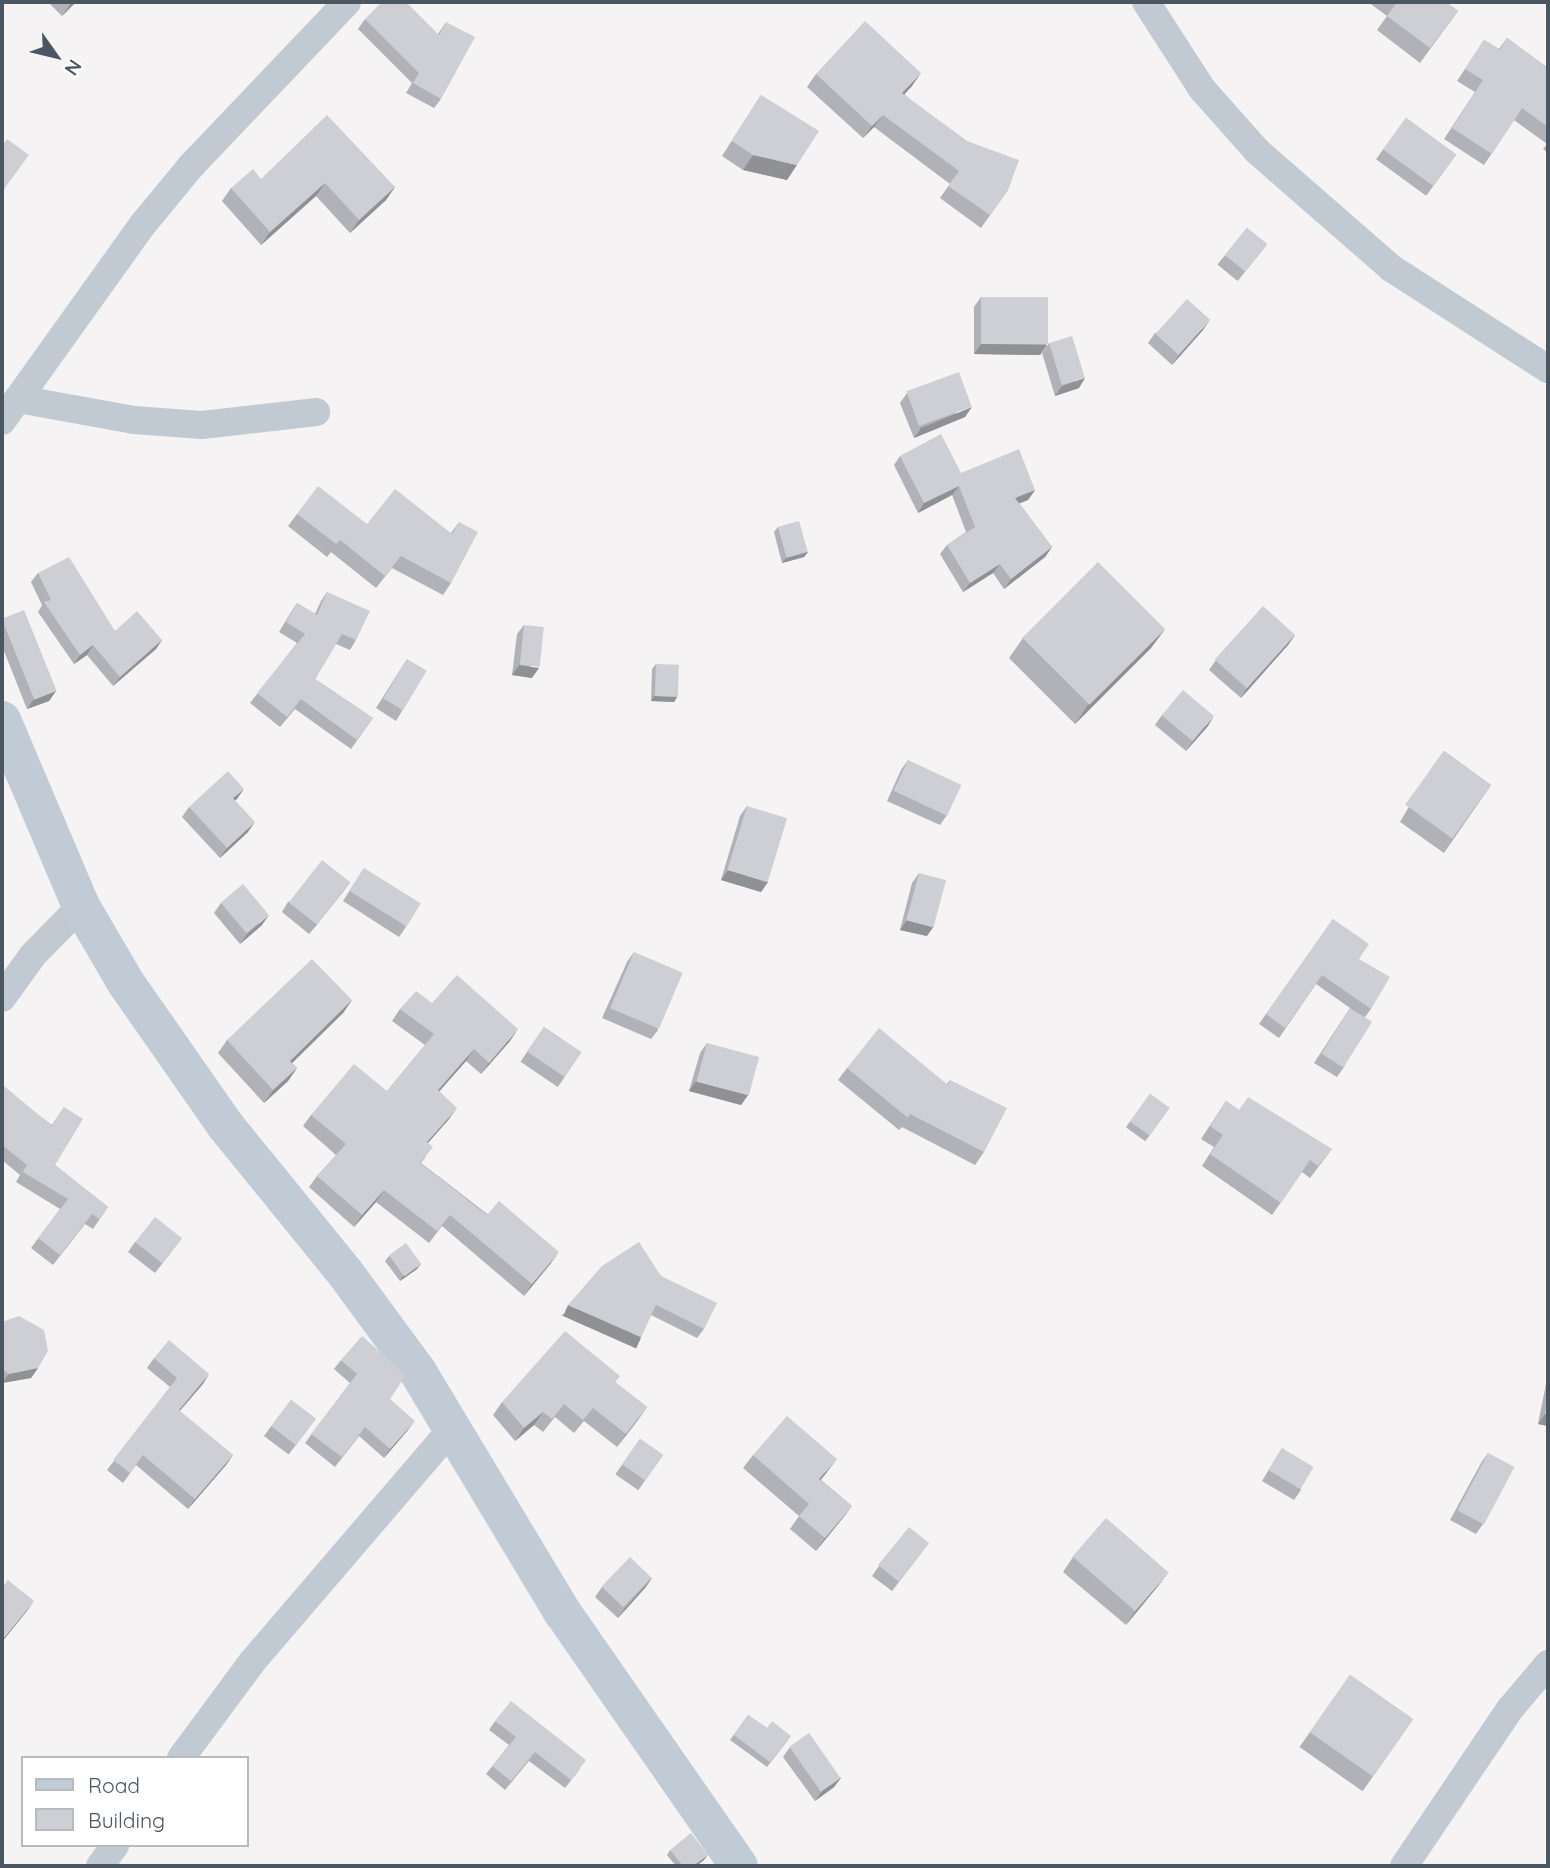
<!DOCTYPE html>
<html>
<head>
<meta charset="utf-8">
<style>
	body { margin:0 }
	#map { position:relative; width:1550px; height:1868px; overflow:hidden; background:#f5f3f3; font-family:Quicksand,sans-serif }
	div>[style] { position:absolute }
	.minor>* { height:28px; margin:-14px; padding:0 14px; transform-origin:14px; border-radius:14px; background:#c1cad2 }
	.secondary>* { height:38px; margin:-19px; padding:0 19px; transform-origin:19px; border-radius:19px; background:#c1cbd6 }
	.wall>* { inset:0; background:#b0b2b7; transform-origin:0 0 }
	.shaded-wall>* { inset:0; background:#909195; transform-origin:0 0 }
	.building>* { inset:0; background:#cdcfd5; transform-origin:0 0 }
	span { translate:-50% -50%; white-space:nowrap; text-align:center; line-height:1.15; -webkit-text-stroke:7px #fff; paint-order:stroke }
	.frame { position:absolute; inset:0; border:4px solid #4a5661; pointer-events:none }
	.legend { position:absolute; left:21px; top:1756px; width:228px; height:91px; box-sizing:border-box; background:#fff; border:2px solid #b7bbc0; margin:0; padding:9px 12px; list-style:none; font-size:21px; color:#4a5661 }
	.legend li { display:flex; align-items:center; gap:14px; height:35px }
	.legend b { width:35px; border:2px solid #b7bbc0 }
	.north { position:absolute; left:21px; top:21px; width:70px; height:70px; -webkit-text-stroke:5px #fff; paint-order:stroke; rotate:124deg; font-size:19px; font-weight:700; line-height:28px; text-align:center; color:#4a5661 }
	.north::after { content:''; display:block; margin:auto; width:24px; height:32px; background:#4a5661; clip-path:polygon(50% 0,100% 100%,50% 72%,0 100%) }
</style>
</head>
<body>
<div id="map">
	<div class="minor">
		<div style="left:1146px;top:2px;width:103px;rotate:57.2deg"></div>
		<div style="left:1202px;top:89px;width:83px;rotate:48.4deg"></div>
		<div style="left:1257px;top:151px;width:178px;rotate:41.1deg"></div>
		<div style="left:1391px;top:268px;width:187px;rotate:32.8deg"></div>
		<div style="left:18px;top:399px;width:118px;rotate:10.3deg"></div>
		<div style="left:134px;top:420px;width:68px;rotate:4.2deg"></div>
		<div style="left:202px;top:425px;width:115px;rotate:-6.5deg"></div>
		<div style="left:2px;top:421px;width:244px;rotate:-54.4deg"></div>
		<div style="left:144px;top:223px;width:74px;rotate:-50.5deg"></div>
		<div style="left:191px;top:166px;width:226px;rotate:-46.4deg"></div>
		<div style="left:2px;top:998px;width:53px;rotate:-54.2deg"></div>
		<div style="left:33px;top:955px;width:69px;rotate:-45.6deg"></div>
		<div style="left:181px;top:1758px;width:119px;rotate:-53.5deg"></div>
		<div style="left:252px;top:1662px;width:306px;rotate:-49.4deg"></div>
		<div style="left:100px;top:1866px;width:26px;rotate:-54deg"></div>
		<div style="left:1404px;top:1866px;width:189px;rotate:-56deg"></div>
		<div style="left:1510px;top:1709px;width:59px;rotate:-49.8deg"></div>
	</div>
	<div class="secondary">
		<div style="left:2px;top:720px;width:202px;rotate:67deg"></div>
		<div style="left:81px;top:906px;width:89px;rotate:59.7deg"></div>
		<div style="left:126px;top:983px;width:173px;rotate:55.1deg"></div>
		<div style="left:225px;top:1125px;width:192px;rotate:50.9deg"></div>
		<div style="left:346px;top:1274px;width:122px;rotate:53.7deg"></div>
		<div style="left:418px;top:1372px;width:281px;rotate:59deg"></div>
		<div style="left:563px;top:1613px;width:308px;rotate:55.2deg"></div>
	</div>
	<div class="wall">
		<div style="clip-path:polygon(48px 2px,76px 2px,62px 16px)"></div>
		<div style="clip-path:polygon(1368px 2px,1446px 2px,1458px 11px,1420px 63px,1377px 30px,1387px 16px)"></div>
		<div style="clip-path:polygon(365px 19px,438px 34px,446px 22px,441px 99px,434px 108px,406px 93px,412px 83px,358px 29px)"></div>
		<div style="clip-path:polygon(1507px 38px,1548px 68px,1548px 153px,1543px 149px,1547px 144px,1514px 120px,1484px 165px,1444px 139px,1475px 92px,1457px 81px,1484px 40px,1499px 49px)"></div>
		<div style="clip-path:polygon(816px 74px,912px 86px,904px 94px,1008px 190px,981px 228px,940px 198px,950px 184px,874px 127px,863px 138px,807px 87px)"></div>
		<div style="clip-path:polygon(761px 95px,787px 180px,743px 170px,722px 156px)"></div>
		<div style="left:1406px;top:118px;width:62px;height:51px;rotate:36deg"></div>
		<div style="clip-path:polygon(261px 179px,395px 187px,386px 200px,350px 233px,316px 196px,261px 245px,222px 201px,231px 188px)"></div>
		<div style="left:1247px;top:228px;width:26px;height:47px;rotate:39deg"></div>
		<div style="clip-path:polygon(981px 297px,1047px 345px,1040px 355px,974px 354px,974px 307px)"></div>
		<div style="clip-path:polygon(1203px 330px,1172px 365px,1148px 343px,1155px 333px)"></div>
		<div style="clip-path:polygon(1049px 343px,1079px 388px,1055px 396px,1042px 353px)"></div>
		<div style="clip-path:polygon(907px 393px,965px 417px,914px 438px,900px 403px)"></div>
		<div style="clip-path:polygon(900px 456px,961px 473px,1035px 490px,1028px 500px,1019px 503px,1052px 547px,1045px 557px,1004px 589px,993px 573px,963px 592px,940px 554px,947px 545px,966px 532px,952px 495px,918px 513px,894px 465px)"></div>
		<div style="clip-path:polygon(297px 514px,367px 524px,451px 533px,459px 522px,451px 583px,443px 595px,392px 568px,376px 588px,331px 552px,327px 557px,288px 526px)"></div>
		<div style="clip-path:polygon(778px 527px,808px 552px,804px 557px,782px 563px,774px 532px)"></div>
		<div style="clip-path:polygon(38px 573px,115px 631px,162px 640px,156px 649px,113px 686px,87px 655px,74px 664px,38px 612px,42px 605px,31px 582px)"></div>
		<div style="clip-path:polygon(327px 592px,356px 640px,350px 650px,336px 644px,315px 679px,373px 718px,351px 749px,295px 709px,280px 727px,250px 703px,297px 643px,279px 632px,291px 612px,297px 603px,315px 614px,321px 601px)"></div>
		<div style="clip-path:polygon(2px 619px,56px 691px,49px 701px,27px 709px,2px 646px)"></div>
		<div style="clip-path:polygon(524px 625px,532px 678px,512px 675px,517px 634px)"></div>
		<div style="clip-path:polygon(1165px 629px,1151px 648px,1075px 724px,1009px 658px,1023px 638px)"></div>
		<div style="clip-path:polygon(1295px 635px,1288px 645px,1241px 698px,1209px 670px,1216px 660px)"></div>
		<div style="clip-path:polygon(407px 659px,402px 711px,396px 721px,376px 708px)"></div>
		<div style="clip-path:polygon(656px 664px,677px 697px,674px 702px,651px 701px,652px 669px)"></div>
		<div style="clip-path:polygon(1162px 715px,1208px 726px,1186px 751px,1155px 725px)"></div>
		<div style="clip-path:polygon(1444px 751px,1491px 785px,1444px 853px,1400px 822px,1433px 766px)"></div>
		<div style="clip-path:polygon(908px 760px,947px 815px,940px 825px,887px 801px,901px 770px)"></div>
		<div style="clip-path:polygon(237px 799px,235px 800px,248px 832px,220px 858px,182px 817px,189px 807px)"></div>
		<div style="clip-path:polygon(747px 806px,768px 882px,761px 892px,721px 880px,740px 816px)"></div>
		<div style="clip-path:polygon(364px 868px,406px 927px,399px 937px,343px 901px)"></div>
		<div style="clip-path:polygon(919px 873px,927px 936px,900px 930px,912px 883px)"></div>
		<div style="clip-path:polygon(350px 882px,309px 934px,282px 912px,288px 902px)"></div>
		<div style="clip-path:polygon(221px 903px,262px 925px,240px 944px,214px 913px)"></div>
		<div style="clip-path:polygon(1333px 919px,1359px 959px,1371px 1009px,1365px 1017px,1344px 1067px,1337px 1077px,1314px 1063px,1350px 1008px,1316px 984px,1279px 1038px,1259px 1024px)"></div>
		<div style="clip-path:polygon(634px 952px,658px 1030px,651px 1039px,602px 1018px,627px 962px)"></div>
		<div style="clip-path:polygon(352px 1000px,343px 1013px,292px 1063px,297px 1068px,288px 1081px,264px 1103px,218px 1053px,227px 1040px)"></div>
		<div style="clip-path:polygon(432px 1003px,510px 1041px,481px 1074px,466px 1061px,439px 1091px,449px 1119px,428px 1143px,425px 1158px,421px 1163px,551px 1263px,524px 1296px,442px 1226px,429px 1243px,376px 1202px,354px 1227px,309px 1187px,317px 1176px,336px 1155px,303px 1126px,311px 1115px,387px 1091px,425px 1045px,392px 1021px,400px 1009px)"></div>
		<div style="left:544px;top:1027px;width:45px;height:42px;rotate:34deg"></div>
		<div style="clip-path:polygon(707px 1043px,748px 1095px,741px 1105px,689px 1091px,700px 1053px)"></div>
		<div style="clip-path:polygon(847px 1068px,947px 1084px,950px 1080px,984px 1152px,975px 1165px,902px 1127px,899px 1130px,838px 1080px)"></div>
		<div style="clip-path:polygon(2px 1089px,52px 1125px,64px 1107px,55px 1165px,108px 1207px,93px 1229px,85px 1224px,53px 1265px,31px 1248px,60px 1209px,16px 1182px,20px 1175px,2px 1160px)"></div>
		<div style="left:1150px;top:1094px;width:24px;height:41px;rotate:36deg"></div>
		<div style="clip-path:polygon(1226px 1101px,1239px 1110px,1332px 1149px,1310px 1178px,1302px 1172px,1272px 1215px,1202px 1166px,1214px 1147px,1201px 1139px)"></div>
		<div style="clip-path:polygon(182px 1238px,155px 1273px,128px 1252px,135px 1242px)"></div>
		<div style="clip-path:polygon(389px 1256px,417px 1269px,400px 1281px,385px 1261px)"></div>
		<div style="clip-path:polygon(661px 1276px,704px 1329px,697px 1338px,651px 1315px,641px 1337px,634px 1347px,561px 1315px)"></div>
		<div style="clip-path:polygon(2px 1322px,38px 1368px,31px 1378px,2px 1383px)"></div>
		<div style="clip-path:polygon(154px 1358px,209px 1374px,179px 1411px,233px 1455px,226px 1465px,188px 1509px,136px 1465px,123px 1483px,107px 1470px,170px 1387px,147px 1368px)"></div>
		<div style="clip-path:polygon(341px 1360px,390px 1399px,408px 1430px,384px 1458px,359px 1436px,335px 1467px,305px 1443px,350px 1383px,334px 1369px)"></div>
		<div style="clip-path:polygon(1548px 1377px,1548px 1426px,1538px 1424px,1547px 1379px)"></div>
		<div style="clip-path:polygon(615px 1382px,647px 1407px,617px 1447px,584px 1421px,574px 1433px,555px 1417px,543px 1432px,534px 1425px,515px 1441px,493px 1415px,502px 1402px)"></div>
		<div style="left:291px;top:1400px;width:31px;height:45px;rotate:37deg"></div>
		<div style="left:640px;top:1439px;width:28px;height:43px;rotate:35deg"></div>
		<div style="clip-path:polygon(1282px 1448px,1301px 1490px,1294px 1500px,1262px 1481px)"></div>
		<div style="clip-path:polygon(1488px 1453px,1483px 1524px,1476px 1534px,1450px 1520px,1481px 1463px)"></div>
		<div style="clip-path:polygon(753px 1455px,827px 1472px,821px 1480px,852px 1506px,842px 1519px,816px 1551px,790px 1529px,799px 1516px,743px 1468px)"></div>
		<div style="clip-path:polygon(922px 1552px,892px 1591px,872px 1576px,879px 1566px)"></div>
		<div style="clip-path:polygon(1073px 1557px,1158px 1586px,1126px 1625px,1063px 1572px)"></div>
		<div style="clip-path:polygon(652px 1578px,645px 1588px,618px 1618px,595px 1597px,602px 1587px)"></div>
		<div style="left:1350px;top:1675px;width:77px;height:88px;rotate:35deg"></div>
		<div style="clip-path:polygon(748px 1715px,767px 1728px,791px 1736px,767px 1767px,730px 1740px)"></div>
		<div style="clip-path:polygon(495px 1721px,580px 1769px,565px 1788px,529px 1761px,505px 1790px,486px 1774px,509px 1745px,489px 1730px)"></div>
		<div style="clip-path:polygon(790px 1747px,841px 1778px,834px 1787px,815px 1801px,783px 1757px)"></div>
		<div style="clip-path:polygon(670px 1850px,704px 1860px,696px 1866px,676px 1866px,667px 1855px)"></div>
	</div>
	<div class="shaded-wall">
		<div style="clip-path:polygon(72px 2px,76px 2px,62px 16px)"></div>
		<div style="clip-path:polygon(921px 73px,912px 86px,894px 106px,902px 93px)"></div>
		<div style="clip-path:polygon(883px 115px,874px 127px,863px 138px,872px 126px)"></div>
		<div style="clip-path:polygon(753px 155px,797px 165px,787px 180px,743px 170px)"></div>
		<div style="clip-path:polygon(325px 183px,316px 196px,261px 245px,270px 232px)"></div>
		<div style="clip-path:polygon(395px 187px,386px 200px,350px 233px,359px 220px)"></div>
		<div style="clip-path:polygon(1210px 320px,1203px 330px,1172px 365px,1179px 355px)"></div>
		<div style="clip-path:polygon(981px 344px,1047px 345px,1040px 355px,974px 354px)"></div>
		<div style="clip-path:polygon(1085px 378px,1079px 388px,1055px 396px,1062px 386px)"></div>
		<div style="clip-path:polygon(972px 407px,965px 417px,914px 438px,921px 428px)"></div>
		<div style="clip-path:polygon(959px 486px,952px 495px,918px 513px,924px 503px)"></div>
		<div style="clip-path:polygon(1035px 490px,1028px 500px,1008px 508px,1015px 498px)"></div>
		<div style="clip-path:polygon(1052px 547px,1045px 557px,1004px 589px,1011px 579px)"></div>
		<div style="clip-path:polygon(808px 552px,804px 557px,782px 563px,786px 558px)"></div>
		<div style="clip-path:polygon(1000px 564px,993px 573px,963px 592px,970px 583px)"></div>
		<div style="clip-path:polygon(1165px 629px,1151px 648px,1075px 724px,1088px 705px)"></div>
		<div style="clip-path:polygon(1295px 635px,1288px 645px,1241px 698px,1247px 688px)"></div>
		<div style="clip-path:polygon(162px 640px,156px 649px,113px 686px,120px 677px)"></div>
		<div style="clip-path:polygon(93px 645px,87px 655px,74px 664px,80px 655px)"></div>
		<div style="clip-path:polygon(519px 665px,539px 668px,532px 678px,512px 675px)"></div>
		<div style="clip-path:polygon(56px 691px,49px 701px,27px 709px,34px 699px)"></div>
		<div style="clip-path:polygon(654px 696px,677px 697px,674px 702px,651px 701px)"></div>
		<div style="clip-path:polygon(1214px 716px,1208px 726px,1186px 751px,1193px 741px)"></div>
		<div style="clip-path:polygon(244px 789px,237px 799px,226px 808px,233px 798px)"></div>
		<div style="clip-path:polygon(255px 822px,248px 832px,220px 858px,227px 848px)"></div>
		<div style="clip-path:polygon(728px 870px,768px 882px,761px 892px,721px 880px)"></div>
		<div style="clip-path:polygon(350px 882px,343px 892px,309px 934px,316px 924px)"></div>
		<div style="clip-path:polygon(269px 915px,262px 925px,240px 944px,247px 934px)"></div>
		<div style="clip-path:polygon(907px 920px,934px 926px,927px 936px,900px 930px)"></div>
		<div style="clip-path:polygon(352px 1000px,343px 1013px,281px 1074px,290px 1061px)"></div>
		<div style="clip-path:polygon(518px 1029px,510px 1041px,481px 1074px,489px 1063px)"></div>
		<div style="clip-path:polygon(474px 1049px,466px 1061px,430px 1102px,438px 1090px)"></div>
		<div style="clip-path:polygon(297px 1068px,288px 1081px,264px 1103px,273px 1090px)"></div>
		<div style="clip-path:polygon(696px 1081px,748px 1095px,741px 1105px,689px 1091px)"></div>
		<div style="clip-path:polygon(457px 1108px,449px 1119px,419px 1153px,427px 1142px)"></div>
		<div style="clip-path:polygon(384px 1190px,376px 1202px,354px 1227px,362px 1215px)"></div>
		<div style="clip-path:polygon(559px 1252px,551px 1263px,524px 1296px,532px 1284px)"></div>
		<div style="clip-path:polygon(421px 1264px,417px 1269px,400px 1281px,403px 1276px)"></div>
		<div style="left:568px;top:1305px;width:80px;height:12px;rotate:24deg"></div>
		<div style="clip-path:polygon(38px 1368px,31px 1378px,2px 1383px,9px 1374px)"></div>
		<div style="clip-path:polygon(209px 1374px,203px 1384px,172px 1420px,179px 1410px)"></div>
		<div style="clip-path:polygon(647px 1407px,638px 1420px,617px 1447px,626px 1434px)"></div>
		<div style="clip-path:polygon(543px 1412px,534px 1425px,515px 1441px,524px 1428px)"></div>
		<div style="clip-path:polygon(1545px 1414px,1548px 1415px,1548px 1426px,1538px 1424px)"></div>
		<div style="clip-path:polygon(415px 1421px,408px 1430px,384px 1458px,390px 1449px)"></div>
		<div style="clip-path:polygon(233px 1455px,226px 1465px,188px 1509px,195px 1499px)"></div>
		<div style="clip-path:polygon(837px 1459px,827px 1472px,810px 1492px,819px 1479px)"></div>
		<div style="clip-path:polygon(852px 1506px,842px 1519px,816px 1551px,825px 1538px)"></div>
		<div style="clip-path:polygon(1169px 1572px,1158px 1586px,1126px 1625px,1136px 1610px)"></div>
		<div style="clip-path:polygon(652px 1578px,645px 1588px,618px 1618px,625px 1608px)"></div>
		<div style="clip-path:polygon(34px 1601px,27px 1611px,2px 1642px,2px 1640px)"></div>
		<div style="clip-path:polygon(841px 1778px,834px 1787px,815px 1801px,822px 1791px)"></div>
		<div style="clip-path:polygon(708px 1855px,704px 1860px,696px 1866px,693px 1866px)"></div>
	</div>
	<div class="building">
		<div style="clip-path:polygon(382px 2px,406px 2px,439px 35px,446px 22px,475px 37px,441px 99px,413px 83px,419px 73px,365px 19px)"></div>
		<div style="clip-path:polygon(1397px 2px,1446px 2px,1458px 11px,1430px 48px,1387px 16px)"></div>
		<div style="clip-path:polygon(865px 21px,921px 73px,902px 93px,967px 141px,1019px 160px,1008px 190px,990px 215px,948px 186px,959px 171px,883px 115px,872px 126px,816px 74px)"></div>
		<div style="clip-path:polygon(1507px 38px,1548px 68px,1548px 127px,1522px 108px,1492px 154px,1452px 128px,1483px 80px,1465px 69px,1484px 40px,1500px 50px)"></div>
		<div style="clip-path:polygon(761px 95px,819px 131px,797px 165px,753px 155px,732px 141px)"></div>
		<div style="clip-path:polygon(327px 115px,395px 187px,359px 220px,325px 183px,270px 232px,231px 188px,253px 169px,261px 179px)"></div>
		<div style="left:1406px;top:118px;width:62px;height:39px;rotate:36deg"></div>
		<div style="clip-path:polygon(7px 139px,29px 155px,2px 192px,2px 146px)"></div>
		<div style="left:1247px;top:228px;width:26px;height:35px;rotate:39deg"></div>
		<div style="left:981px;top:297px;width:67px;height:47px"></div>
		<div style="left:1187px;top:299px;width:31px;height:47px;rotate:42deg"></div>
		<div style="left:1072px;top:336px;width:44px;height:24px;rotate:73deg"></div>
		<div style="left:959px;top:372px;width:37px;height:56px;rotate:70deg"></div>
		<div style="clip-path:polygon(941px 434px,961px 473px,1019px 449px,1035px 490px,1015px 498px,1052px 547px,1011px 579px,1000px 564px,970px 583px,947px 545px,975px 527px,959px 486px,924px 503px,900px 456px)"></div>
		<div style="clip-path:polygon(318px 486px,367px 524px,395px 489px,452px 534px,459px 522px,478px 532px,451px 583px,401px 556px,385px 576px,340px 540px,336px 544px,297px 514px)"></div>
		<div style="left:799px;top:521px;width:32px;height:22px;rotate:74deg"></div>
		<div style="clip-path:polygon(69px 557px,115px 631px,137px 611px,162px 640px,120px 677px,93px 645px,80px 655px,44px 602px,51px 600px,38px 573px)"></div>
		<div style="left:1098px;top:562px;width:95px;height:107px;rotate:45deg"></div>
		<div style="clip-path:polygon(327px 592px,370px 611px,356px 640px,342px 634px,315px 679px,373px 718px,357px 740px,301px 699px,287px 717px,257px 693px,305px 634px,286px 622px,297px 603px,317px 615px)"></div>
		<div style="left:1263px;top:606px;width:43px;height:72px;rotate:42deg"></div>
		<div style="left:24px;top:610px;width:87px;height:24px;rotate:68deg"></div>
		<div style="left:524px;top:625px;width:20px;height:40px;rotate:6deg"></div>
		<div style="left:407px;top:659px;width:23px;height:46px;rotate:31deg"></div>
		<div style="left:656px;top:664px;width:23px;height:32px;rotate:2deg"></div>
		<div style="left:1183px;top:690px;width:40px;height:33px;rotate:40deg"></div>
		<div style="left:1444px;top:751px;width:58px;height:66px;rotate:36deg"></div>
		<div style="left:908px;top:760px;width:59px;height:34px;rotate:25deg"></div>
		<div style="clip-path:polygon(228px 771px,244px 789px,233px 798px,255px 822px,227px 848px,189px 807px)"></div>
		<div style="left:747px;top:806px;width:42px;height:67px;rotate:17deg"></div>
		<div style="left:322px;top:860px;width:36px;height:54px;rotate:38deg"></div>
		<div style="left:364px;top:868px;width:67px;height:27px;rotate:32deg"></div>
		<div style="left:919px;top:873px;width:28px;height:49px;rotate:15deg"></div>
		<div style="left:243px;top:884px;width:40px;height:29px;rotate:50deg"></div>
		<div style="clip-path:polygon(1333px 919px,1369px 944px,1359px 959px,1390px 977px,1371px 1009px,1322px 975px,1285px 1028px,1266px 1014px)"></div>
		<div style="left:634px;top:952px;width:53px;height:61px;rotate:23deg"></div>
		<div style="clip-path:polygon(312px 959px,352px 1000px,290px 1061px,297px 1068px,273px 1090px,227px 1040px)"></div>
		<div style="clip-path:polygon(457px 975px,518px 1029px,489px 1063px,474px 1049px,438px 1090px,457px 1108px,427px 1142px,433px 1147px,420px 1163px,487px 1215px,499px 1201px,559px 1252px,532px 1284px,450px 1215px,437px 1231px,384px 1190px,362px 1215px,317px 1176px,346px 1144px,311px 1115px,354px 1064px,387px 1091px,434px 1034px,400px 1009px,416px 991px,432px 1003px)"></div>
		<div style="left:1350px;top:1008px;width:26px;height:54px;rotate:32deg"></div>
		<div style="left:544px;top:1027px;width:45px;height:30px;rotate:34deg"></div>
		<div style="clip-path:polygon(879px 1028px,948px 1085px,950px 1080px,1007px 1108px,984px 1152px,910px 1114px,908px 1118px,847px 1068px)"></div>
		<div style="left:707px;top:1043px;width:54px;height:40px;rotate:15deg"></div>
		<div style="clip-path:polygon(4px 1086px,52px 1126px,64px 1107px,83px 1119px,55px 1165px,108px 1207px,100px 1219px,92px 1214px,60px 1255px,38px 1238px,68px 1199px,23px 1172px,27px 1165px,2px 1145px,2px 1089px)"></div>
		<div style="left:1150px;top:1094px;width:24px;height:34px;rotate:36deg"></div>
		<div style="clip-path:polygon(1248px 1097px,1332px 1149px,1318px 1166px,1310px 1160px,1281px 1203px,1210px 1154px,1223px 1135px,1210px 1126px,1226px 1101px,1239px 1110px)"></div>
		<div style="left:155px;top:1217px;width:34px;height:32px;rotate:38deg"></div>
		<div style="clip-path:polygon(639px 1242px,661px 1276px,717px 1303px,704px 1329px,656px 1305px,641px 1337px,568px 1305px,602px 1266px)"></div>
		<div style="left:406px;top:1243px;width:26px;height:21px;rotate:54deg"></div>
		<div style="clip-path:polygon(19px 1316px,44px 1330px,48px 1351px,38px 1368px,9px 1374px,2px 1368px,2px 1322px)"></div>
		<div style="clip-path:polygon(565px 1331px,620px 1376px,615px 1382px,647px 1407px,626px 1434px,593px 1408px,583px 1420px,564px 1404px,552px 1419px,543px 1412px,524px 1428px,502px 1402px)"></div>
		<div style="clip-path:polygon(362px 1336px,406px 1375px,390px 1399px,415px 1421px,390px 1449px,365px 1427px,342px 1457px,311px 1434px,357px 1374px,341px 1360px)"></div>
		<div style="clip-path:polygon(169px 1340px,209px 1374px,179px 1410px,233px 1455px,195px 1499px,143px 1455px,130px 1473px,113px 1460px,177px 1378px,154px 1358px)"></div>
		<div style="clip-path:polygon(1548px 1398px,1548px 1415px,1545px 1414px)"></div>
		<div style="left:291px;top:1400px;width:31px;height:33px;rotate:37deg"></div>
		<div style="clip-path:polygon(787px 1416px,837px 1459px,819px 1479px,852px 1506px,825px 1538px,799px 1516px,809px 1504px,753px 1455px)"></div>
		<div style="left:640px;top:1439px;width:28px;height:31px;rotate:35deg"></div>
		<div style="left:1282px;top:1448px;width:37px;height:26px;rotate:31deg"></div>
		<div style="left:1488px;top:1453px;width:30px;height:65px;rotate:28deg"></div>
		<div style="left:1106px;top:1518px;width:83px;height:51px;rotate:41deg"></div>
		<div style="left:909px;top:1527px;width:26px;height:49px;rotate:39deg"></div>
		<div style="left:630px;top:1557px;width:30px;height:41px;rotate:44deg"></div>
		<div style="clip-path:polygon(8px 1580px,34px 1601px,2px 1640px,2px 1588px)"></div>
		<div style="left:1350px;top:1675px;width:77px;height:70px;rotate:35deg"></div>
		<div style="clip-path:polygon(511px 1701px,586px 1760px,571px 1780px,535px 1752px,511px 1781px,492px 1766px,516px 1737px,495px 1721px)"></div>
		<div style="clip-path:polygon(748px 1715px,767px 1728px,772px 1721px,791px 1736px,770px 1762px,734px 1735px)"></div>
		<div style="left:809px;top:1733px;width:55px;height:24px;rotate:55deg"></div>
		<div style="clip-path:polygon(691px 1833px,708px 1855px,693px 1866px,683px 1866px,670px 1850px)"></div>
	</div>
	<div class="frame"></div>
	<ul class="legend">
	<li><b style="height:9px;background:#c1cbd6"></b>Road</li>
	<li><b style="height:19px;background:#cdcfd5"></b>Building</li>
	</ul>
	<div class="north">N</div>
</div>
</body>
</html>
